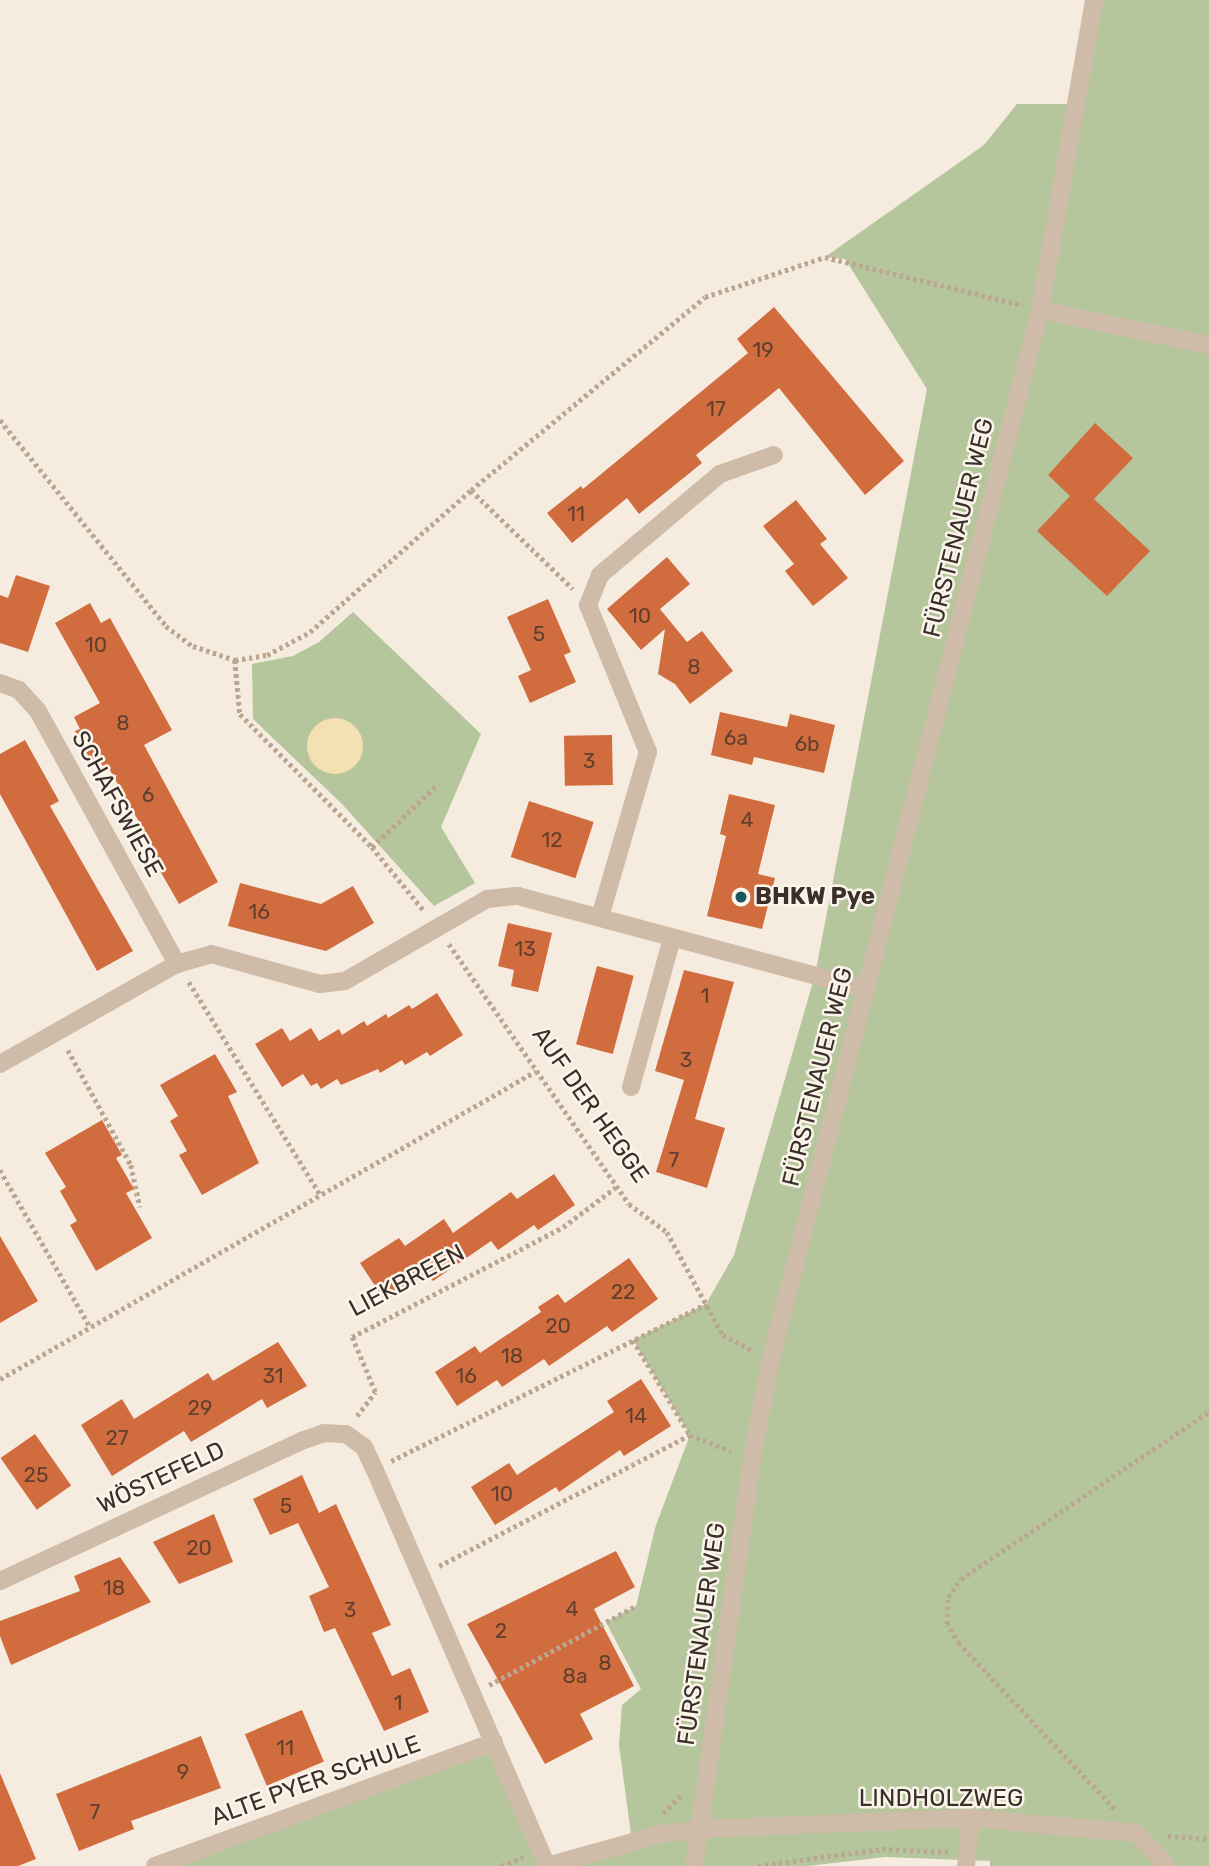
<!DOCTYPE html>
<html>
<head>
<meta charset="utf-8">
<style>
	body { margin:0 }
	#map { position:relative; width:1209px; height:1866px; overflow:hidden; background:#f5ebde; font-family:Rubik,sans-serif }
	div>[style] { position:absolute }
	.green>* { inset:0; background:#b5c69c }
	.sand>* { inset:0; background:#f3e1b2 }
	.round { border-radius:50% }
	.building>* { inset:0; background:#d16c3f; transform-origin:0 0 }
	.path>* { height:4.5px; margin-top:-2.25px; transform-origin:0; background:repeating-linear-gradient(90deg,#bba692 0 3.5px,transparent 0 7px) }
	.minor>* { height:18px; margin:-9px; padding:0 9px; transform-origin:9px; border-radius:9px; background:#cfbca8 }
	.tertiary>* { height:18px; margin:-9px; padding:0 9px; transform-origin:9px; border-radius:9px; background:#cfbca8 }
	.dots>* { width:19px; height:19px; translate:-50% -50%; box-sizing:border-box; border:4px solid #fcf5eb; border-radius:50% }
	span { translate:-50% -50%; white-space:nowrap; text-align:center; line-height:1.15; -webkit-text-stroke:5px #fcf5eb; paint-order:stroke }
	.number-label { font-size:21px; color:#603f2e }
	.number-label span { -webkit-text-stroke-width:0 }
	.street-label { font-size:24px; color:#3b3029 }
	.poi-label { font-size:24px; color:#3b3029; font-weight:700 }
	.left { translate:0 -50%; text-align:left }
</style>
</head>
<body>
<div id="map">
	<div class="green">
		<div style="clip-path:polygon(1094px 0,1209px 0,1209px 1866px,990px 1866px,990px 1861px,885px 1857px,808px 1866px,155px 1866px,494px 1742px,547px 1866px,632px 1842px,619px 1745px,622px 1705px,641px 1689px,606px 1622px,636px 1606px,656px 1525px,690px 1435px,633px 1340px,706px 1304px,734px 1255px,815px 975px,927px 389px,845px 259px,825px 257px,984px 145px,1017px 104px,1077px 104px)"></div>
		<div style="clip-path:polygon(353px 612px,481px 734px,441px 827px,475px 883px,434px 906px,342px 804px,253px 719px,252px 664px,293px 656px,319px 642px)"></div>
	</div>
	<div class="sand">
		<div class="round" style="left:307px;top:718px;width:56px;height:56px"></div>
	</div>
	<div class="building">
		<div style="clip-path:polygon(774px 307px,904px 461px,865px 495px,779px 388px,696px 455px,702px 463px,639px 514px,627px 498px,572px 543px,547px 513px,581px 486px,583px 489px,748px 353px,737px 339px)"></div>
		<div style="clip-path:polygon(1095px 423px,1133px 458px,1094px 499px,1150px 551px,1107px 596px,1037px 531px,1070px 496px,1048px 475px)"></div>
		<div style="clip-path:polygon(796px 500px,827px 539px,820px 544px,848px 578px,813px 606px,785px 571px,794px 564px,763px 526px)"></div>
		<div style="clip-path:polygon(667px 557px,690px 584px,660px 609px,687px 642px,702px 631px,733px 671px,690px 704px,675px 684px,658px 674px,665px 629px,641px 650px,607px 609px)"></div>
		<div style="clip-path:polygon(16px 575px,50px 586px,28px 652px,0 643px,0 595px,8px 598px)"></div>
		<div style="clip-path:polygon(548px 599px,571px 652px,564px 655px,576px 682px,530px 703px,518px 676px,531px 670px,507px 617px)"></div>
		<div style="clip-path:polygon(90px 603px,101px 623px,110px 618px,172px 730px,144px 745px,218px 882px,179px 904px,151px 855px,156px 852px,107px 765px,103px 767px,98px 757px,91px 761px,75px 731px,80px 729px,74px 717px,100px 703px,55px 623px)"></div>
		<div style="clip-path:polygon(720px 712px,787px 727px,790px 714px,835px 725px,824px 773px,754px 757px,752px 765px,711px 755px)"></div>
		<div style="left:612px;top:735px;width:50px;height:48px;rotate:89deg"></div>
		<div style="clip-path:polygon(25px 740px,59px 801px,50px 806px,133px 951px,97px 971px,0 794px,0 754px)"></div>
		<div style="clip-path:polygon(729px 794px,775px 805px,758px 874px,775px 878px,762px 929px,707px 916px,726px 836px,720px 834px)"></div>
		<div style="left:529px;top:801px;width:68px;height:59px;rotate:18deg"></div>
		<div style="clip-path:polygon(240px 883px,321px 904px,353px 886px,374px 923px,326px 951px,228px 926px)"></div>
		<div style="clip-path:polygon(508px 923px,552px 933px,538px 992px,511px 986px,514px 970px,498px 966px)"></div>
		<div style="left:597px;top:966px;width:38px;height:81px;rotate:15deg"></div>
		<div style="clip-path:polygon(684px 970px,734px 982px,695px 1119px,725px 1128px,707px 1188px,656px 1172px,684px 1080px,655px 1071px)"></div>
		<div style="clip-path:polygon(437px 993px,463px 1035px,430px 1056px,427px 1052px,405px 1065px,402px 1060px,380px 1073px,378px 1069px,341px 1085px,337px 1079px,321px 1089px,317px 1083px,311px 1086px,303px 1074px,282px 1087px,255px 1044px,282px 1028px,290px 1041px,311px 1028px,319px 1041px,339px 1029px,342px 1035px,364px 1021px,367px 1026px,386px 1014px,388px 1018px,409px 1005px,412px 1009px)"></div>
		<div style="clip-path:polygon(215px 1054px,237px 1092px,228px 1096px,259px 1163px,202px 1195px,179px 1155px,187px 1151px,170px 1121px,178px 1116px,160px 1085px)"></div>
		<div style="clip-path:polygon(102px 1120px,122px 1155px,116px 1158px,134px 1189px,126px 1193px,152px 1238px,96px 1271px,70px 1225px,77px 1221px,60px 1191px,66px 1187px,45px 1153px)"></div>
		<div style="clip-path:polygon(554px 1174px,575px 1205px,538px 1230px,534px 1225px,498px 1250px,491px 1241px,433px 1281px,427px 1274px,385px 1301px,360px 1263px,399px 1238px,405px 1246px,444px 1219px,453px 1233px,511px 1192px,517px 1199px)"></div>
		<div style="clip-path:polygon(0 1236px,38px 1301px,0 1323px)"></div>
		<div style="clip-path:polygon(629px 1258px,658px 1299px,612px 1332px,607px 1326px,549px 1366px,544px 1359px,502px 1387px,497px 1380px,457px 1406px,435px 1372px,475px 1346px,480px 1353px,541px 1312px,538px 1307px,558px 1294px,565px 1303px)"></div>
		<div style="clip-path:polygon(278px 1342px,307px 1386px,267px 1408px,262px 1399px,191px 1442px,184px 1431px,112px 1476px,81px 1425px,122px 1399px,134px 1419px,208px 1373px,213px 1381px)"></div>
		<div style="clip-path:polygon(641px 1379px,671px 1426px,624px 1456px,620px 1450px,559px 1492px,556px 1487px,495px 1525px,471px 1487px,509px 1463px,517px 1475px,614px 1412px,607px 1401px)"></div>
		<div style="left:35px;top:1434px;width:63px;height:42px;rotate:55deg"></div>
		<div style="clip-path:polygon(302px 1475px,319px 1513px,336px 1504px,391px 1625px,372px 1633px,392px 1676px,410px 1668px,429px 1712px,384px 1731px,335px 1628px,324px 1632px,309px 1596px,329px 1587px,298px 1523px,270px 1535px,253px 1499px)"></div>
		<div style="clip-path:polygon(214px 1514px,233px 1562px,179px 1584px,153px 1542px)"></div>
		<div style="clip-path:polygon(616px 1551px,635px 1587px,594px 1609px,634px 1686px,580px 1714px,593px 1739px,545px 1764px,467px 1624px)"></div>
		<div style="clip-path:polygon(120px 1557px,151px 1602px,11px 1665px,0 1636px,0 1621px,80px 1591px,74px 1576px)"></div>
		<div style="left:302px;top:1710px;width:56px;height:62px;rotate:67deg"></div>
		<div style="clip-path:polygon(201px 1736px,221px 1788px,131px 1821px,134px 1829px,79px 1851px,56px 1794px)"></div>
		<div style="clip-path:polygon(0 1773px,36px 1859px,18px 1866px,0 1866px)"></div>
	</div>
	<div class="path">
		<div style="left:0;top:420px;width:265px;rotate:51.1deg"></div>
		<div style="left:166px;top:626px;width:34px;rotate:37deg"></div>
		<div style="left:193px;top:646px;width:44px;rotate:18.4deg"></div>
		<div style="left:235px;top:660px;width:32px;rotate:-9deg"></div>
		<div style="left:267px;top:655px;width:49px;rotate:-28.1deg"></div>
		<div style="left:310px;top:632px;width:215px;rotate:-41.4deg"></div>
		<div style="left:471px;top:490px;width:303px;rotate:-39.5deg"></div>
		<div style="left:705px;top:297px;width:126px;rotate:-18.4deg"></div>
		<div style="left:825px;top:257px;width:203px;rotate:13.7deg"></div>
		<div style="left:471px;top:490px;width:142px;rotate:44.1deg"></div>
		<div style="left:235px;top:660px;width:54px;rotate:84.7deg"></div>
		<div style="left:240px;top:714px;width:187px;rotate:45.2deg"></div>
		<div style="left:372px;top:847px;width:84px;rotate:50.8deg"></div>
		<div style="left:372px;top:847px;width:87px;rotate:-43.6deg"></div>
		<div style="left:449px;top:944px;width:316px;rotate:55.3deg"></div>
		<div style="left:629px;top:1204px;width:47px;rotate:36.4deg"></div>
		<div style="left:667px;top:1232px;width:117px;rotate:61.5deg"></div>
		<div style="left:723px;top:1335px;width:32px;rotate:28deg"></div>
		<div style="left:189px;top:982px;width:249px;rotate:58.3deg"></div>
		<div style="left:68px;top:1050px;width:131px;rotate:61.3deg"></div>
		<div style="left:131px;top:1165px;width:43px;rotate:77.9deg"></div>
		<div style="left:0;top:1170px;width:182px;rotate:60.1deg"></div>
		<div style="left:633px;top:1340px;width:111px;rotate:59deg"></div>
		<div style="left:690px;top:1435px;width:44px;rotate:21.3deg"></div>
		<div style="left:0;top:1379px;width:618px;rotate:-29.88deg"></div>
		<div style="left:357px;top:1416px;width:30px;rotate:-53deg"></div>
		<div style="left:375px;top:1392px;width:60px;rotate:-112.7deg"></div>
		<div style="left:352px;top:1337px;width:238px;rotate:-27.5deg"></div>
		<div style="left:563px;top:1227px;width:66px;rotate:-37deg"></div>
		<div style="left:391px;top:1461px;width:352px;rotate:-26.5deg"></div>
		<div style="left:439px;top:1566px;width:283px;rotate:-27.6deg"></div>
		<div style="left:489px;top:1685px;width:167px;rotate:-28.3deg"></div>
		<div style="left:1114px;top:1809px;width:226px;rotate:-133.2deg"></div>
		<div style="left:959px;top:1644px;width:23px;rotate:-121deg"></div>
		<div style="left:947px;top:1624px;width:27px;rotate:-88deg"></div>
		<div style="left:948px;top:1597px;width:22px;rotate:-54deg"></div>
		<div style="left:961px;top:1579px;width:299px;rotate:-34deg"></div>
		<div style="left:663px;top:1813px;width:28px;rotate:-45deg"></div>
		<div style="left:1168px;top:1836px;width:41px;rotate:4.2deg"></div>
		<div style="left:501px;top:1866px;width:24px;rotate:-22deg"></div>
		<div style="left:758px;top:1866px;width:125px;rotate:-7.8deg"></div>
		<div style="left:882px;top:1849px;width:66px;rotate:2.6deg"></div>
	</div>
	<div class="minor">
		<div style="left:1040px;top:310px;width:173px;rotate:11.7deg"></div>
		<div style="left:0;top:683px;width:20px;rotate:20deg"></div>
		<div style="left:19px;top:690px;width:28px;rotate:48deg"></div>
		<div style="left:38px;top:711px;width:289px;rotate:61.2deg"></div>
		<div style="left:600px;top:917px;width:172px;rotate:-73.8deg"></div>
		<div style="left:648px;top:752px;width:159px;rotate:-112.2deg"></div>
		<div style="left:588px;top:605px;width:32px;rotate:-68deg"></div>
		<div style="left:600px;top:575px;width:157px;rotate:-40.1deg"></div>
		<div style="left:720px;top:474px;width:57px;rotate:-19.4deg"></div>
		<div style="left:0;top:1064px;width:203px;rotate:-29.5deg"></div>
		<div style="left:177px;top:964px;width:35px;rotate:-16deg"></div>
		<div style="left:211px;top:954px;width:113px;rotate:15.4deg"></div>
		<div style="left:320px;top:984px;width:25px;rotate:-7deg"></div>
		<div style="left:345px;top:981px;width:164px;rotate:-30deg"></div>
		<div style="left:487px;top:899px;width:31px;rotate:-6deg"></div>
		<div style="left:518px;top:896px;width:360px;rotate:15deg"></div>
		<div style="left:631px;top:1087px;width:155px;rotate:-74.6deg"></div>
		<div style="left:0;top:1581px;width:335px;rotate:-24.9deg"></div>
		<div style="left:304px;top:1440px;width:21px;rotate:-19deg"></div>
		<div style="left:324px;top:1433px;width:22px;rotate:3deg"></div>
		<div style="left:346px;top:1434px;width:22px;rotate:36deg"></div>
		<div style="left:364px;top:1447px;width:23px;rotate:65deg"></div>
		<div style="left:374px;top:1468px;width:434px;rotate:66.5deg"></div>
		<div style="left:155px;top:1866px;width:361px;rotate:-20.1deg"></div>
		<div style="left:547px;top:1866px;width:118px;rotate:-15.7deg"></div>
		<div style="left:661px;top:1834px;width:38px;rotate:-7deg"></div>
		<div style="left:699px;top:1829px;width:272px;rotate:-2.3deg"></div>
		<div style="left:971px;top:1818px;width:166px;rotate:5.2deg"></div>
		<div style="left:1136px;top:1833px;width:45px;rotate:46.8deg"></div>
		<div style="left:966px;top:1866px;width:48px;rotate:-84.1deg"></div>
	</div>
	<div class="tertiary">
		<div style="left:694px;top:1866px;width:413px;rotate:-81.9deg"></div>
		<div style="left:752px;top:1457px;width:101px;rotate:-79.1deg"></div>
		<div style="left:771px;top:1358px;width:1082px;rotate:-75.6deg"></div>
		<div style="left:1040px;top:310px;width:315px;rotate:-80.1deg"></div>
	</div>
	<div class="dots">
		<div style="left:741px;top:897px;background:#1a5861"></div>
	</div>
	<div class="number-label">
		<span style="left:763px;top:350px">19</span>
		<span style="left:716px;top:409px">17</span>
		<span style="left:576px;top:514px">11</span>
		<span style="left:640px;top:616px">10</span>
		<span style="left:539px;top:634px">5</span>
		<span style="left:96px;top:645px">10</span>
		<span style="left:694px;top:667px">8</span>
		<span style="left:123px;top:723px">8</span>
		<span style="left:736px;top:738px">6a</span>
		<span style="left:807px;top:744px">6b</span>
		<span style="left:589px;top:761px">3</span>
		<span style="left:148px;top:795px">6</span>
		<span style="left:747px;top:820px">4</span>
		<span style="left:552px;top:840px">12</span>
		<span style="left:259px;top:912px">16</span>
		<span style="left:525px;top:949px">13</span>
		<span style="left:705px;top:996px">1</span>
		<span style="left:686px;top:1060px">3</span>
		<span style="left:674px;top:1160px">7</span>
		<span style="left:623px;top:1292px">22</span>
		<span style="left:558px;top:1326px">20</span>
		<span style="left:512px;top:1356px">18</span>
		<span style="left:273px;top:1376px">31</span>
		<span style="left:466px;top:1376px">16</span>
		<span style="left:200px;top:1408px">29</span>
		<span style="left:636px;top:1416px">14</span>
		<span style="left:117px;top:1438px">27</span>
		<span style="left:36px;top:1475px">25</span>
		<span style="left:502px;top:1494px">10</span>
		<span style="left:286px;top:1506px">5</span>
		<span style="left:199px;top:1548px">20</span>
		<span style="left:114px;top:1588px">18</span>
		<span style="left:572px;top:1609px">4</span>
		<span style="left:350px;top:1610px">3</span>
		<span style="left:501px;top:1631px">2</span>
		<span style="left:605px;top:1663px">8</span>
		<span style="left:575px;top:1676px">8a</span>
		<span style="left:398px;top:1703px">1</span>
		<span style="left:285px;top:1748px">11</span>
		<span style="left:183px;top:1772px">9</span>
		<span style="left:95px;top:1812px">7</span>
	</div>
	<div class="street-label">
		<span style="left:959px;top:528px;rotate:-76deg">FÜRSTENAUER WEG</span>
		<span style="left:117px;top:804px;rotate:61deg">SCHAFSWIESE</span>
		<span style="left:818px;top:1077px;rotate:-76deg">FÜRSTENAUER WEG</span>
		<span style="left:590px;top:1105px;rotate:55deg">AUF DER HEGGE</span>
		<span style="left:407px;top:1281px;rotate:-28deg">LIEKBREEN</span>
		<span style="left:161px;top:1478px;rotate:-25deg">WÖSTEFELD</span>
		<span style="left:702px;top:1634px;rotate:-82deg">FÜRSTENAUER WEG</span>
		<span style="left:316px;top:1781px;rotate:-20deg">ALTE PYER SCHULE</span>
		<span style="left:941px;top:1799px">LINDHOLZWEG</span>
	</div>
	<div class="poi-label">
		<span class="left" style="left:755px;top:897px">BHKW Pye</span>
	</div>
</div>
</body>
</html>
